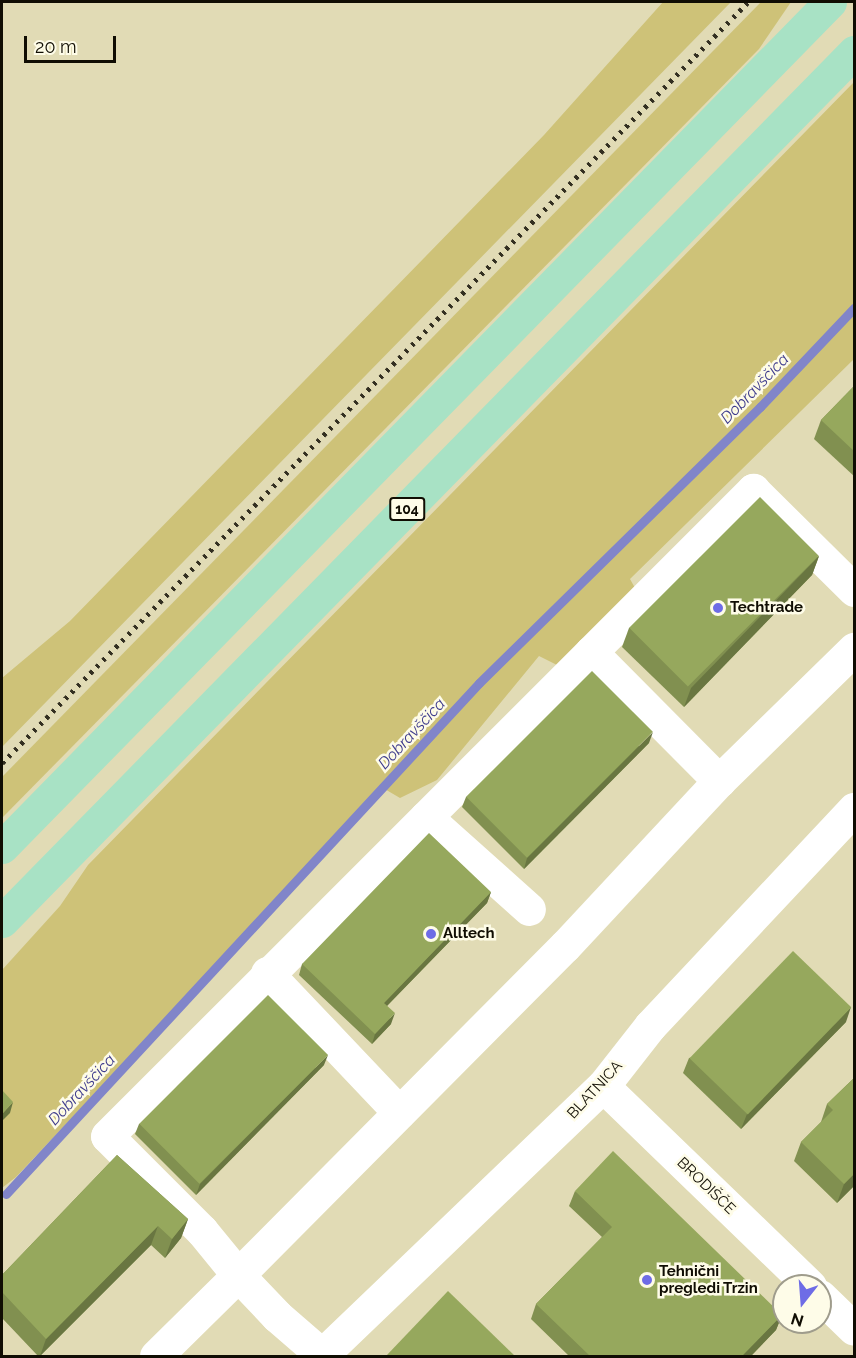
<!DOCTYPE html>
<html>
<head>
<meta charset="utf-8">
<style>
	body { margin:0 }
	#map { position:relative; width:856px; height:1358px; overflow:hidden; background:#e1dbb5; font-family:Raleway,sans-serif }
	div>[style] { position:absolute }
	.green>* { inset:0; background:#cec278 }
	.stream>* { height:9px; margin:-4.5px; padding:0 4.5px; transform-origin:4.5px; border-radius:4.5px; background:#8185c9 }
	.minor>* { height:33px; margin:-16.5px; padding:0 16.5px; transform-origin:16.5px; border-radius:16.5px; background:#fff }
	.major>* { height:33px; margin:-16.5px; padding:0 16.5px; transform-origin:16.5px; border-radius:16.5px; background:#a8e2c5 }
	.rail>* { height:4.5px; margin-top:-2.25px; transform-origin:0; background:repeating-linear-gradient(90deg,#332f21 0 3px,transparent 0 9px) }
	.wall>* { inset:0; background:#819050 }
	.shaded-wall>* { inset:0; background:#697641 }
	.building>* { inset:0; background:#96a85d; transform-origin:0 0 }
	.dots>* { width:16px; height:16px; translate:-50% -50%; box-sizing:border-box; border:3px solid #fefce8; border-radius:50% }
	span { translate:-50% -50%; white-space:nowrap; text-align:center; line-height:1.15; -webkit-text-stroke:5px #fefce8; paint-order:stroke }
	.shield-label span { padding:2px 4px; background:#fefce8; border:2px solid; border-radius:4px; -webkit-text-stroke-width:0 }
	.shield-label { font-size:14px; color:#100d03; font-weight:700 }
	.poi-label { font-size:15px; color:#100d03; font-weight:700 }
	.left { translate:0 -50%; text-align:left }
	.street-label { font-size:15px; color:#100d03 }
	.water-label { font-size:16px; color:#3e3b8d; font-style:italic }
	.frame { position:absolute; inset:0; border:3px solid #100d03; pointer-events:none }
	.north { position:absolute; left:772px; top:1274px; width:60px; height:60px; box-sizing:border-box; background:#fefce8; border:2px solid #9f9c8c; border-radius:50%; rotate:197deg; font-size:16px; font-weight:700; line-height:24px; text-align:center; color:#100d03 }
	.north::after { content:''; display:block; margin:auto; width:21px; height:27px; background:#6e6ce6; clip-path:polygon(50% 0,100% 100%,50% 72%,0 100%) }
	.scale { position:absolute; left:24px; top:36px; width:92px; height:27px; box-sizing:border-box; border:3px solid #100d03; border-top:0; padding-left:8px; font-size:18px; line-height:21px; white-space:nowrap; color:#100d03; -webkit-text-stroke:4px #fefce8; paint-order:stroke }
</style>
</head>
<body>
<div id="map">
	<div class="green">
		<div style="clip-path:polygon(663px 2px,731px 2px,2px 747px,2px 678px,70px 621px,544px 135px)"></div>
		<div style="clip-path:polygon(761px 2px,791px 2px,759px 49px,2px 818px,2px 777px)"></div>
		<div style="clip-path:polygon(854px 82px,854px 359px,630px 579px,640px 597px,569px 671px,539px 656px,437px 780px,400px 798px,383px 788px,16px 1177px,2px 1188px,2px 970px,60px 906px,88px 865px)"></div>
	</div>
	<div class="stream">
		<div style="left:6px;top:1194px;width:696px;rotate:-47.21deg"></div>
		<div style="left:479px;top:683px;width:394px;rotate:-44.5deg"></div>
		<div style="left:760px;top:407px;width:137px;rotate:-46.5deg"></div>
	</div>
	<div class="minor">
		<div style="left:591px;top:652px;width:182px;rotate:45.2deg"></div>
		<div style="left:426px;top:817px;width:138px;rotate:41.8deg"></div>
		<div style="left:267px;top:973px;width:192px;rotate:46.5deg"></div>
		<div style="left:603px;top:1086px;width:288px;rotate:44deg"></div>
		<div style="left:820px;top:1296px;width:47px;rotate:44.1deg"></div>
		<div style="left:322px;top:1355px;width:60px;rotate:-139.1deg"></div>
		<div style="left:277px;top:1316px;width:57px;rotate:-133.6deg"></div>
		<div style="left:238px;top:1275px;width:464px;rotate:-45.2deg"></div>
		<div style="left:565px;top:946px;width:226px;rotate:-47deg"></div>
		<div style="left:719px;top:781px;width:189px;rotate:-44.4deg"></div>
		<div style="left:156px;top:1356px;width:115px;rotate:-44.6deg"></div>
		<div style="left:238px;top:1275px;width:57px;rotate:-129.3deg"></div>
		<div style="left:202px;top:1231px;width:134px;rotate:-135deg"></div>
		<div style="left:107px;top:1136px;width:914px;rotate:-45deg"></div>
		<div style="left:753px;top:490px;width:142px;rotate:44.7deg"></div>
		<div style="left:321px;top:1356px;width:390px;rotate:-43.8deg"></div>
		<div style="left:603px;top:1086px;width:76px;rotate:-51.9deg"></div>
		<div style="left:650px;top:1026px;width:298px;rotate:-46.8deg"></div>
	</div>
	<div class="major">
		<div style="left:2px;top:847px;width:1183px;rotate:-45.58deg"></div>
		<div style="left:2px;top:921px;width:1217px;rotate:-45.57deg"></div>
	</div>
	<div class="rail">
		<div style="left:2px;top:763px;width:1066px;rotate:-45.57deg"></div>
	</div>
	<div class="wall">
		<div style="clip-path:polygon(855px 385px,855px 477px,814px 439px,821px 420px)"></div>
		<div style="clip-path:polygon(819px 556px,812px 575px,684px 707px,622px 647px,629px 628px)"></div>
		<div style="clip-path:polygon(649px 743px,524px 869px,462px 807px,466px 797px)"></div>
		<div style="clip-path:polygon(491px 892px,487px 903px,387px 1006px,391px 1024px,372px 1044px,299px 975px,302px 964px)"></div>
		<div style="clip-path:polygon(846px 1022px,741px 1129px,683px 1073px,689px 1058px)"></div>
		<div style="clip-path:polygon(324px 1065px,196px 1195px,135px 1134px,139px 1124px)"></div>
		<div style="clip-path:polygon(855px 1077px,855px 1185px,837px 1203px,794px 1161px,801px 1142px,821px 1122px,827px 1104px)"></div>
		<div style="clip-path:polygon(117px 1155px,188px 1219px,181px 1238px,165px 1258px,151px 1245px,40px 1356px,38px 1356px,2px 1318px,2px 1275px)"></div>
		<div style="clip-path:polygon(575px 1191px,782px 1315px,776px 1330px,751px 1356px,569px 1356px,531px 1319px,536px 1304px,602px 1237px,569px 1206px)"></div>
	</div>
	<div class="shaded-wall">
		<div style="clip-path:polygon(819px 556px,812px 575px,684px 707px,691px 688px)"></div>
		<div style="clip-path:polygon(653px 732px,649px 743px,524px 869px,527px 858px)"></div>
		<div style="clip-path:polygon(491px 892px,487px 903px,380px 1013px,384px 1003px)"></div>
		<div style="clip-path:polygon(851px 1007px,846px 1022px,741px 1129px,747px 1114px)"></div>
		<div style="clip-path:polygon(395px 1013px,391px 1024px,372px 1044px,375px 1034px)"></div>
		<div style="clip-path:polygon(328px 1055px,324px 1065px,196px 1195px,200px 1184px)"></div>
		<div style="clip-path:polygon(13px 1102px,10px 1113px,2px 1121px,2px 1114px)"></div>
		<div style="clip-path:polygon(855px 1173px,855px 1185px,837px 1203px,844px 1184px)"></div>
		<div style="clip-path:polygon(188px 1219px,181px 1238px,165px 1258px,172px 1239px)"></div>
		<div style="clip-path:polygon(158px 1226px,151px 1245px,40px 1356px,46px 1339px)"></div>
		<div style="clip-path:polygon(782px 1315px,776px 1330px,751px 1356px,742px 1356px)"></div>
	</div>
	<div class="building">
		<div style="clip-path:polygon(855px 385px,855px 452px,821px 420px)"></div>
		<div style="left:760px;top:497px;width:83px;height:185px;rotate:45deg"></div>
		<div style="left:592px;top:671px;width:86px;height:178px;rotate:45deg"></div>
		<div style="clip-path:polygon(429px 833px,491px 892px,384px 1003px,395px 1013px,375px 1034px,302px 964px)"></div>
		<div style="left:793px;top:951px;width:81px;height:149px;rotate:44deg"></div>
		<div style="left:268px;top:995px;width:85px;height:182px;rotate:45deg"></div>
		<div style="clip-path:polygon(855px 1077px,855px 1173px,844px 1184px,801px 1142px,833px 1110px,827px 1104px)"></div>
		<div style="clip-path:polygon(2px 1090px,13px 1102px,2px 1114px)"></div>
		<div style="clip-path:polygon(613px 1151px,782px 1315px,742px 1356px,590px 1356px,536px 1304px,612px 1227px,575px 1191px)"></div>
		<div style="clip-path:polygon(117px 1155px,188px 1219px,172px 1239px,158px 1226px,46px 1339px,2px 1292px,2px 1275px)"></div>
		<div style="clip-path:polygon(448px 1291px,515px 1356px,386px 1356px)"></div>
	</div>
	<div class="dots">
		<div style="left:718px;top:608px;background:#6e6ce6"></div>
		<div style="left:431px;top:934px;background:#6e6ce6"></div>
		<div style="left:647px;top:1280px;background:#6e6ce6"></div>
	</div>
	<div class="shield-label">
		<span style="left:407px;top:509px">104</span>
	</div>
	<div class="poi-label">
		<span class="left" style="left:730px;top:608px">Techtrade</span>
		<span class="left" style="left:443px;top:934px">Alltech</span>
		<span class="left" style="left:659px;top:1280px">Tehnični<br>pregledi Trzin</span>
	</div>
	<div class="street-label">
		<span style="left:595px;top:1090px;rotate:-47deg">BLATNICA</span>
		<span style="left:706px;top:1186px;rotate:44deg">BRODIŠČE</span>
	</div>
	<div class="water-label">
		<span style="left:755px;top:389px;rotate:-46deg">Dobravščica</span>
		<span style="left:412px;top:734px;rotate:-47deg">Dobravščica</span>
		<span style="left:82px;top:1090px;rotate:-47deg">Dobravščica</span>
	</div>
	<div class="frame"></div>
	<div class="north">N</div>
	<div class="scale">20 m</div>
</div>
</body>
</html>
